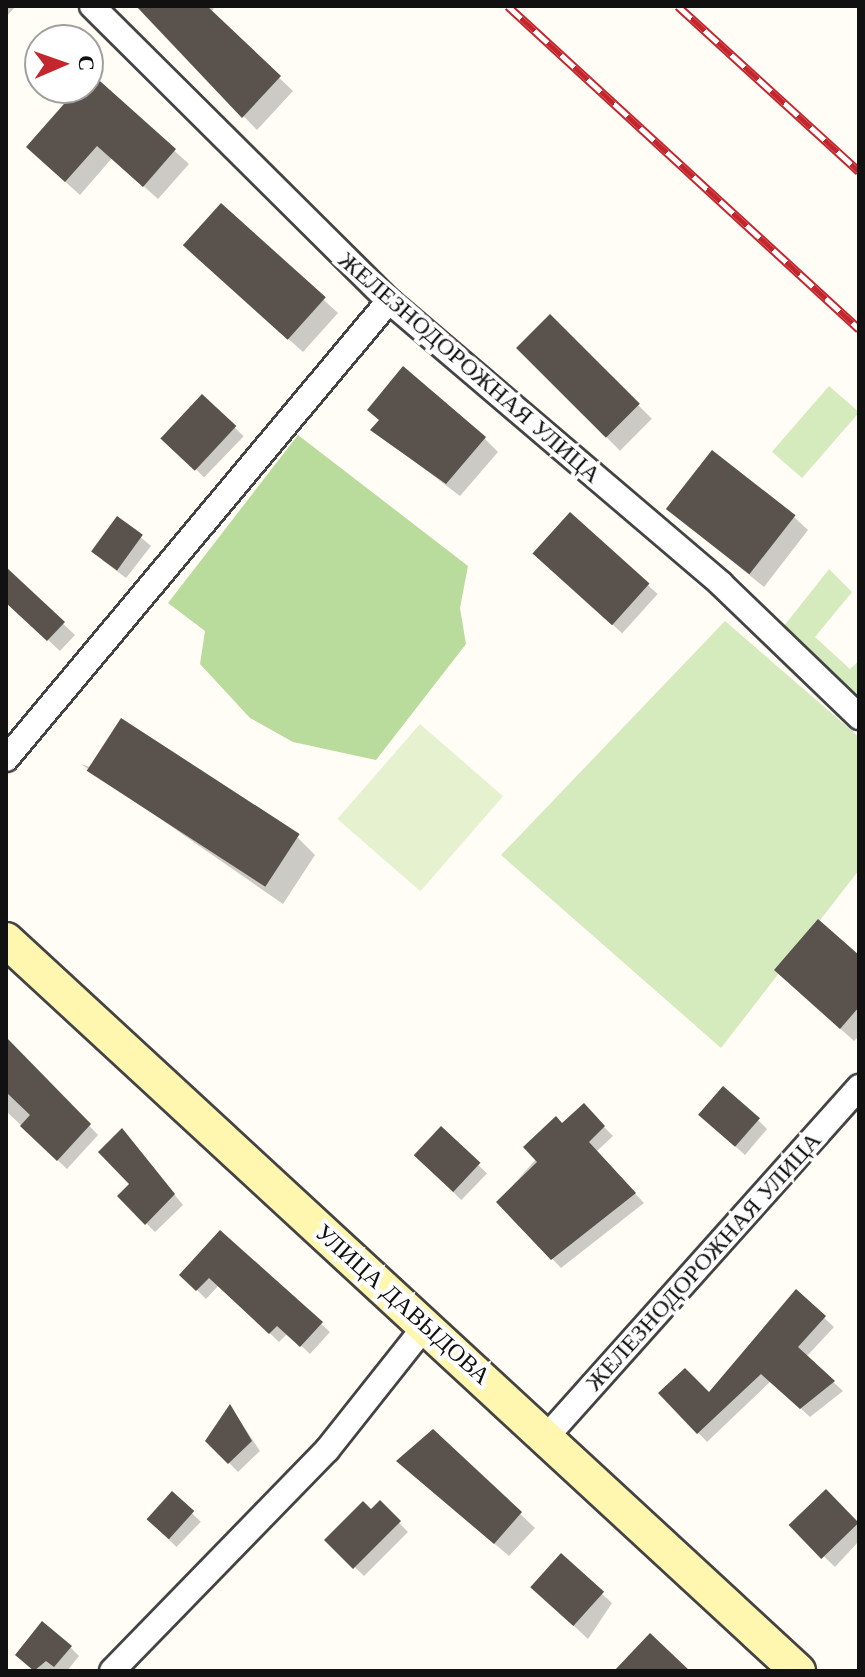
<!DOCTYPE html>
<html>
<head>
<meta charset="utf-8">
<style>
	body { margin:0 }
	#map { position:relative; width:865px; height:1677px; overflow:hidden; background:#fffdf5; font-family:"Libre Baskerville",serif }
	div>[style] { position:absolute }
	.green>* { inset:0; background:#d5ebbd; transform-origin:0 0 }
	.forest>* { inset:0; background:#b9dc9c }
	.pitch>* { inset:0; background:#e6f2cf; transform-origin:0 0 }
	.shadow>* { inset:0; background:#0003; transform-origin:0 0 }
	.building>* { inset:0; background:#5a524d; transform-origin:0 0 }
	.roads { filter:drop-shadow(2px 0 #444) drop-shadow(-2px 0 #444) drop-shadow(0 2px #444) drop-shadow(0 -2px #444) }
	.minor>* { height:24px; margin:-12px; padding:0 12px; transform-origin:12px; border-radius:12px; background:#fff }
	.secondary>* { height:34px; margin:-17px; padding:0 17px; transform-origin:17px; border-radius:17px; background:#fff6b0 }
	.rail>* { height:9px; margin-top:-4.5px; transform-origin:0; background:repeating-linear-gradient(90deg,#fff 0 18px,#c4262e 0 36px); box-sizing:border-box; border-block:2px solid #c4262e }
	span { translate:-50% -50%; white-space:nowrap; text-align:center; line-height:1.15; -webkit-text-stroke:8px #fff; paint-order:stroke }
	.street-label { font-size:24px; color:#111 }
	.frame { position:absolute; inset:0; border:8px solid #111; pointer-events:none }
	.north { position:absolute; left:24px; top:24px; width:80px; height:80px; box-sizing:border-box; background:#fff; border:2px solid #a0a0a0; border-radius:50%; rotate:88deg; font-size:22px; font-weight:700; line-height:32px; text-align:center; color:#111 }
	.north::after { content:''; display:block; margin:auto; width:28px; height:36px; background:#c4262e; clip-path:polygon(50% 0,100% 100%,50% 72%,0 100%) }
</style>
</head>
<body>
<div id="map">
	<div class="green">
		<div style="left:829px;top:386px;width:40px;height:87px;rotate:41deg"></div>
		<div style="clip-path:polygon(829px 569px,852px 592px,815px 637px,850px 669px,859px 661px,859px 696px,784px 626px)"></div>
		<div style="clip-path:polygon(725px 621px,859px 737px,859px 870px,721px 1048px,501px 855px)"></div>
	</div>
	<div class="forest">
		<div style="clip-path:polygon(298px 435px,468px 566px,460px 608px,466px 644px,376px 760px,293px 742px,250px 718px,200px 664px,205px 631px,168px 603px)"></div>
	</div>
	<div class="pitch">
		<div style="left:420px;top:724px;width:110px;height:126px;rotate:41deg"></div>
	</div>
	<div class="shadow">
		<div style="clip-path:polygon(6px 6px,16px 6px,6px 17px)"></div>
		<div style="clip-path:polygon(137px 6px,215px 6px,211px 13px,293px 91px,257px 130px)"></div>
		<div style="clip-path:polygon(91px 76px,189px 164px,158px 199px,112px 158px,80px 195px,42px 161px)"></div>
		<div style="clip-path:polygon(221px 206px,338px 313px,303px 352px,199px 259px)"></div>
		<div style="left:550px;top:317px;width:144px;height:45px;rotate:45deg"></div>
		<div style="left:202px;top:396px;width:58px;height:57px;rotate:44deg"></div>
		<div style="clip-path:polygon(373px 430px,484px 438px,498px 452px,460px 496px)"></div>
		<div style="clip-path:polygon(668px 509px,794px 517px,808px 530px,764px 587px)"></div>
		<div style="left:570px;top:515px;width:118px;height:53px;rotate:42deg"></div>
		<div style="clip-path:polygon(118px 518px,151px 546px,126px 578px,102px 560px)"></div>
		<div style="clip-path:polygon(6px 570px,75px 635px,60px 651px,6px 601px)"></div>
		<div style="clip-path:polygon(81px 764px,297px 837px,315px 855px,283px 904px)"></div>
		<div style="clip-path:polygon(859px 958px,859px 1036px,854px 1041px,790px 983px)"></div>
		<div style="clip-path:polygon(13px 1045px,98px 1135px,67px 1169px,6px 1111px,6px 1053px)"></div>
		<div style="clip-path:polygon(583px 1106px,613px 1136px,596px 1152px,644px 1203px,561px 1268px,498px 1202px)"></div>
		<div style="clip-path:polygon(758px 1120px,767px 1129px,745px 1155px,710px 1124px)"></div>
		<div style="left:441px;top:1129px;width:64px;height:37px;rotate:44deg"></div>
		<div style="clip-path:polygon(122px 1131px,183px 1205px,155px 1232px,119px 1196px,132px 1184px)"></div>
		<div style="clip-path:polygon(220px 1233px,330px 1332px,310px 1354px,288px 1333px,279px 1342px,219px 1285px,206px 1299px,182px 1275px)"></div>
		<div style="clip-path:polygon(796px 1292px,834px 1327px,806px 1357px,843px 1391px,810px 1417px,771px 1381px,707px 1442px,661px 1393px,709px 1395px)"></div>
		<div style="clip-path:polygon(231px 1407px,260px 1451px,238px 1472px,208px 1441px)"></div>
		<div style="clip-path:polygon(433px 1432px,535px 1528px,509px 1556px,413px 1475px)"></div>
		<div style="clip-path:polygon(826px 1492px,859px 1523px,859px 1541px,835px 1567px,793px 1527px)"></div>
		<div style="left:172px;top:1494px;width:40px;height:35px;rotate:44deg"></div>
		<div style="clip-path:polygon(380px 1503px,408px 1532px,364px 1576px,327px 1540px)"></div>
		<div style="clip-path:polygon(532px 1587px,602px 1594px,612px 1603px,588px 1639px)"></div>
		<div style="clip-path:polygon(70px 1647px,79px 1656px,67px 1671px,35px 1671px,26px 1664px)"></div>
	</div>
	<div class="building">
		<div style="clip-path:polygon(136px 6px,207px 6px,281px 76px,242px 118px)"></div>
		<div style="clip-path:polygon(91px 73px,176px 149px,143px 187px,97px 146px,65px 182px,26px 147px,78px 88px,88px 88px)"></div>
		<div style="left:221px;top:203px;width:141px;height:57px;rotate:42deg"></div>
		<div style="left:550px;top:314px;width:127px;height:48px;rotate:45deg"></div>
		<div style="clip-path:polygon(403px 366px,486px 437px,446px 484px,370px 430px,379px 420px,367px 410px)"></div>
		<div style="left:202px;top:394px;width:47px;height:61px;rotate:43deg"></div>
		<div style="left:712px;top:450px;width:106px;height:75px;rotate:38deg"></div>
		<div style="left:570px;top:512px;width:107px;height:56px;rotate:42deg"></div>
		<div style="left:117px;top:516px;width:32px;height:44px;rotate:36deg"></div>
		<div style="clip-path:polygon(6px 567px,65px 622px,47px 641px,6px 603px)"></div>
		<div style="left:121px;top:718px;width:213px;height:63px;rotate:33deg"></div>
		<div style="clip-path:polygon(818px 919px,859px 955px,859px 1007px,840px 1029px,774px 970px)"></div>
		<div style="clip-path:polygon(6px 1037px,91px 1124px,57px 1161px,20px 1126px,30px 1115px,6px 1092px)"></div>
		<div style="left:723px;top:1086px;width:49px;height:38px;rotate:41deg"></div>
		<div style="clip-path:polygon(584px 1103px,605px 1126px,589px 1142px,636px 1193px,551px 1260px,496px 1202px,537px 1162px,523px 1147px,556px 1116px,562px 1123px)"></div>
		<div style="left:441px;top:1126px;width:54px;height:40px;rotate:43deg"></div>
		<div style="clip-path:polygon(122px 1128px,175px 1194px,145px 1225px,117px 1196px,129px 1184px,98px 1152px)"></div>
		<div style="clip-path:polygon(220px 1230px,323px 1322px,300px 1347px,277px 1326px,269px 1334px,209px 1278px,196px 1291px,179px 1275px)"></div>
		<div style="clip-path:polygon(796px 1289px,826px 1316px,798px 1347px,835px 1381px,800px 1409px,761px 1374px,697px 1434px,658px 1393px,685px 1368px,709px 1392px)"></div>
		<div style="clip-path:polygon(230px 1404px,252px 1441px,228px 1464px,205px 1441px)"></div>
		<div style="clip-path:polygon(433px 1429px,522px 1512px,494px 1544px,396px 1461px)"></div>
		<div style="left:826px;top:1489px;width:47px;height:52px;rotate:46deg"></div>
		<div style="left:172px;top:1491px;width:30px;height:38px;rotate:42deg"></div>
		<div style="clip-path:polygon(380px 1500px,401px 1521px,353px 1569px,324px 1540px,363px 1501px,371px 1509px)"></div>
		<div style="left:561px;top:1553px;width:58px;height:46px;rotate:42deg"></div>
		<div style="clip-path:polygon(42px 1621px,72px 1646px,54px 1667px,46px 1661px,34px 1671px,15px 1655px)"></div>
		<div style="clip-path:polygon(650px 1633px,690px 1671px,614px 1671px)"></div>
	</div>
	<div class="roads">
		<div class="minor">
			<div style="left:92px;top:6px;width:419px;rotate:44.8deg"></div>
			<div style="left:389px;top:301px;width:436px;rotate:40.4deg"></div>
			<div style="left:721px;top:584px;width:192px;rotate:43.9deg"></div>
			<div style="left:6px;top:759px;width:597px;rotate:-50.1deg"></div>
			<div style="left:548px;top:1435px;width:467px;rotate:-48.2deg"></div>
			<div style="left:112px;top:1671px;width:308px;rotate:-45.8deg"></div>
			<div style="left:327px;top:1450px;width:159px;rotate:-51.6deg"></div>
		</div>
		<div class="secondary">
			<div style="left:6px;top:940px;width:1078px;rotate:42.71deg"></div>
		</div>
	</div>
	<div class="rail">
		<div style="left:508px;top:6px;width:477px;rotate:42.6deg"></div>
		<div style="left:678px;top:6px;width:245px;rotate:42.4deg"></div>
	</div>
	<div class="street-label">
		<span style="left:470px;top:367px;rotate:41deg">ЖЕЛЕЗНОДОРОЖНАЯ УЛИЦА</span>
		<span style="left:703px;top:1261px;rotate:-48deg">ЖЕЛЕЗНОДОРОЖНАЯ УЛИЦА</span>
		<span style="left:403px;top:1304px;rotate:42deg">УЛИЦА ДАВЫДОВА</span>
	</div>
	<div class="frame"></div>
	<div class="north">С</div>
</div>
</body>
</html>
